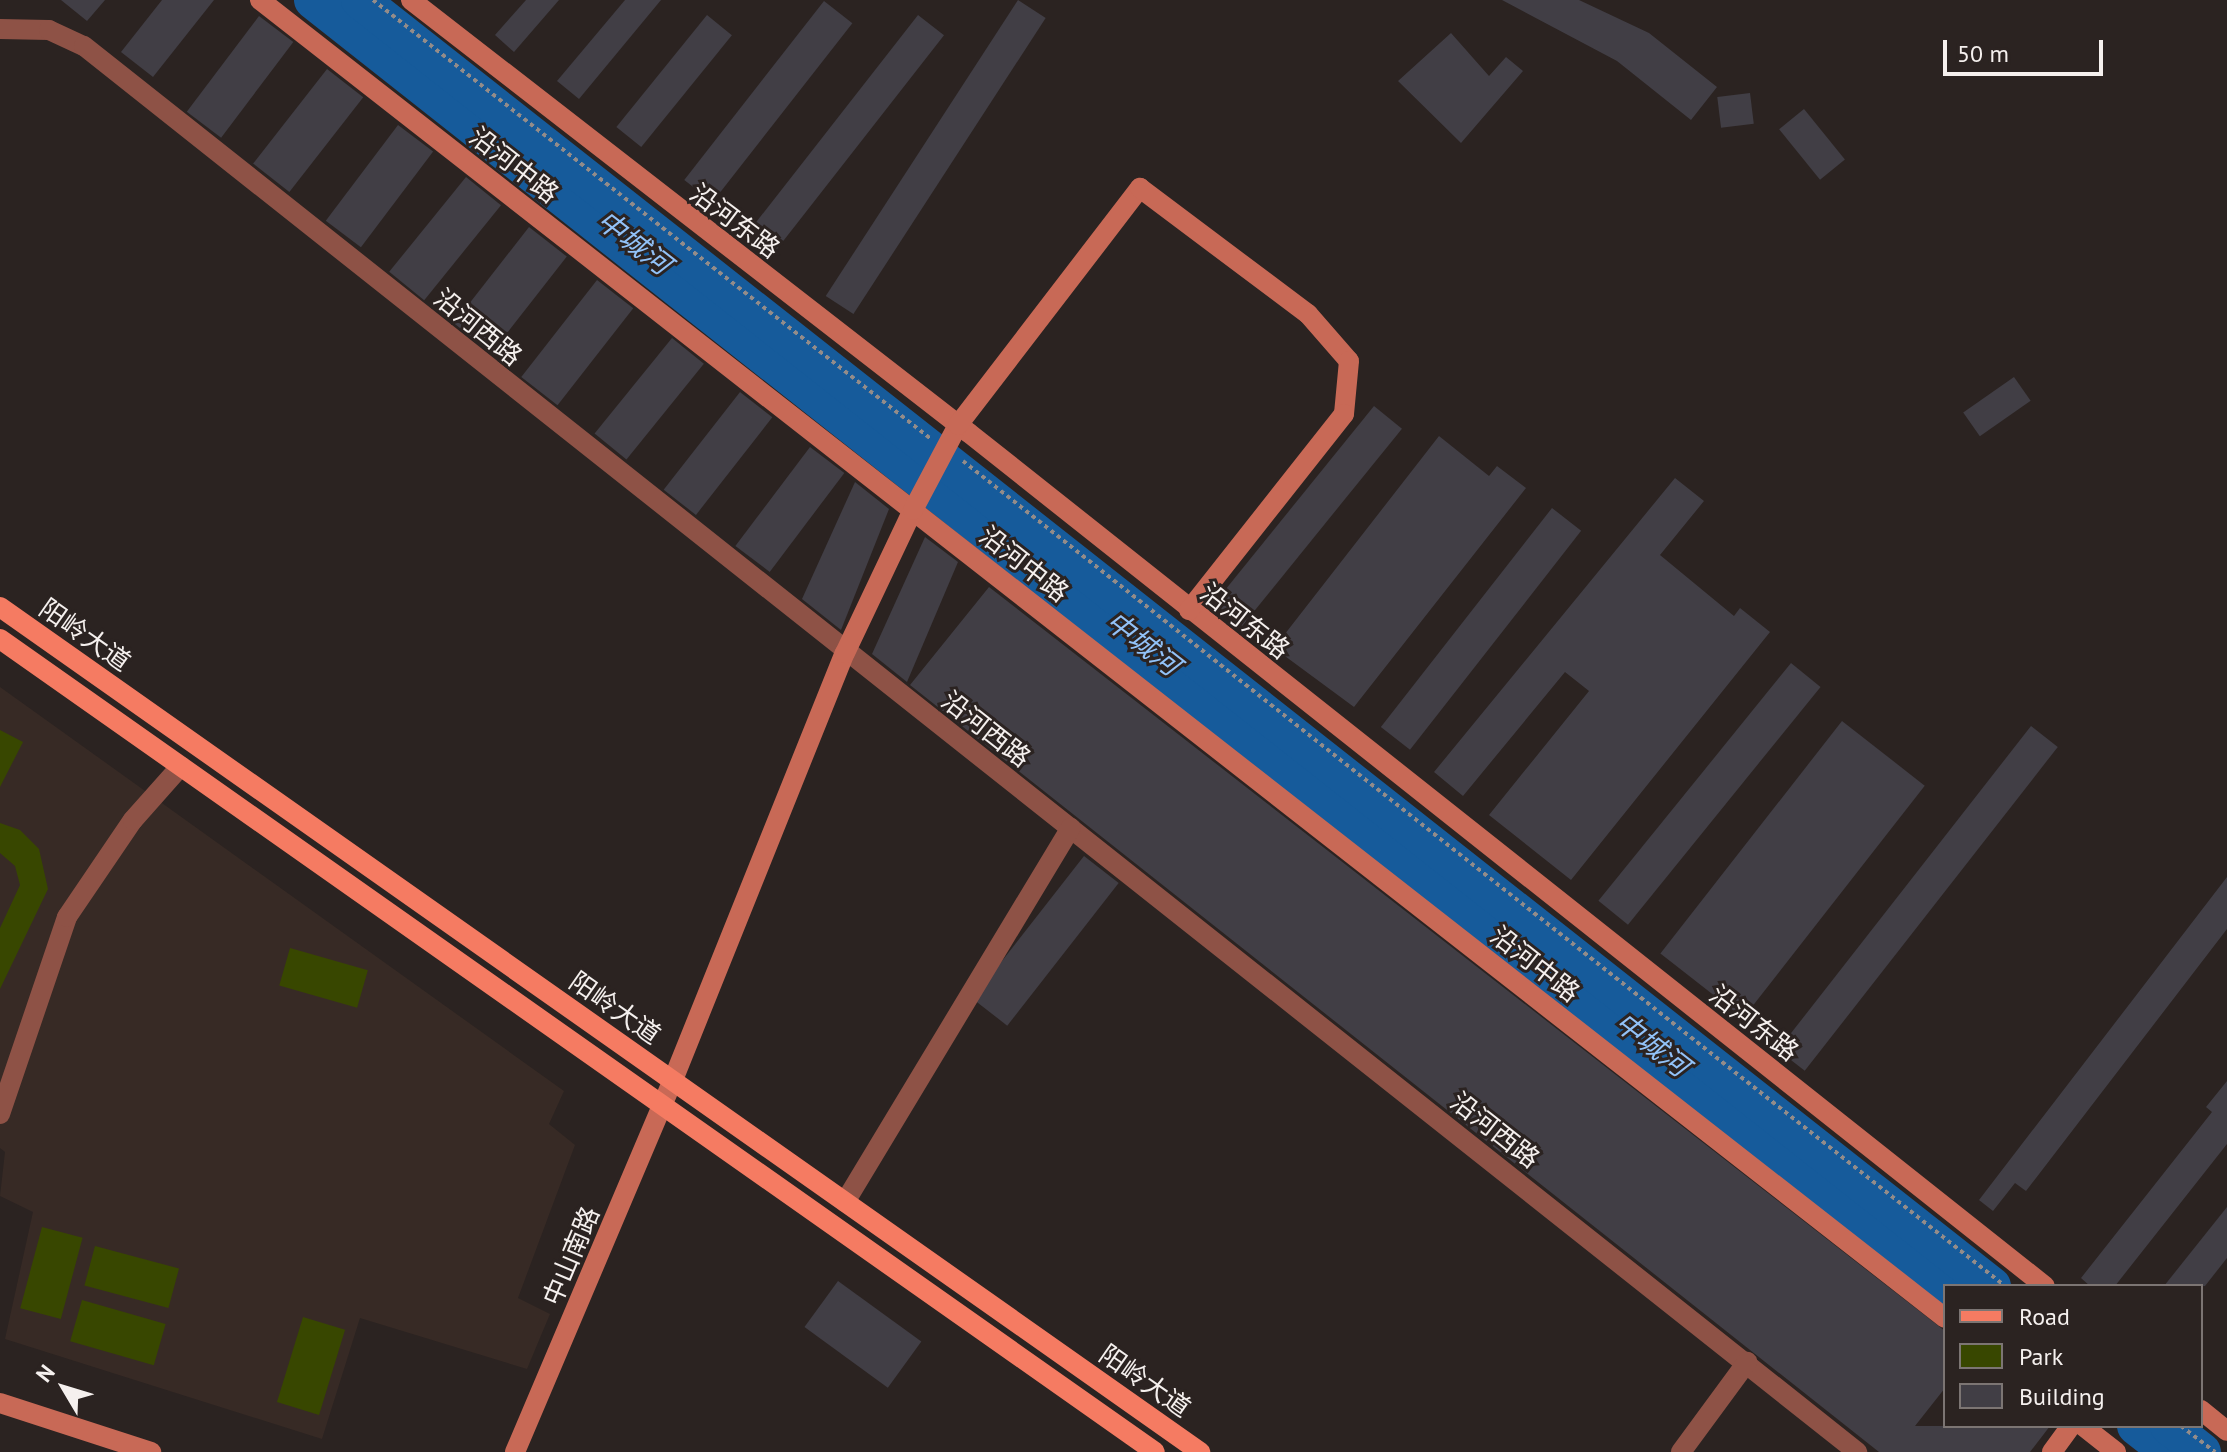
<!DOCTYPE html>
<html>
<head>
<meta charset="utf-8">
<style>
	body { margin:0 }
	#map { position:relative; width:2227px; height:1452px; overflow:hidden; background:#2b2321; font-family:"PT Sans","Noto Sans SC",sans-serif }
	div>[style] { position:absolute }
	.built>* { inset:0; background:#372a25 }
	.green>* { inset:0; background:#384700; transform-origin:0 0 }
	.river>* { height:38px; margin:-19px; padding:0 19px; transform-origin:19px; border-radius:19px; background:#165b9b }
	.building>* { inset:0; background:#413e45; transform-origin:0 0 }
	.path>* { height:4px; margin-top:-2px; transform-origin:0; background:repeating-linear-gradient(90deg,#938c8a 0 4px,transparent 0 8px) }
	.street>* { height:20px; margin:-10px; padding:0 10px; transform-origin:10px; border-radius:10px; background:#8e5246 }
	.secondary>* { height:20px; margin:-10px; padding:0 10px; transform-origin:10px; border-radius:10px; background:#c86956 }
	.primary>* { height:20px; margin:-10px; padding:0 10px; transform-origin:10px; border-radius:10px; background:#f57b62 }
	span { translate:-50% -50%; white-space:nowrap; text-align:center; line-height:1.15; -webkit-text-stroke:6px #2b2321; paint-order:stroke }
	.street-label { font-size:26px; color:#f5f0ee }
	.water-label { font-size:28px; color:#92c2f8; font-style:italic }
	.legend { position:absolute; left:1943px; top:1284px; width:260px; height:144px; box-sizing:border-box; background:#2b2321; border:2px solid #7c7573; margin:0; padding:10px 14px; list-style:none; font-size:24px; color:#f5f0ee }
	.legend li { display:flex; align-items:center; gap:16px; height:40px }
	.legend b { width:40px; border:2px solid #7c7573 }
	.north { position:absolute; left:24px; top:1348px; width:80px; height:80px; -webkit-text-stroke:6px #2b2321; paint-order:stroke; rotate:308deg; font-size:22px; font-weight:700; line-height:32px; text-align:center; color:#f5f0ee }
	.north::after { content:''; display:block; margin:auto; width:28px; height:36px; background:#f5f0ee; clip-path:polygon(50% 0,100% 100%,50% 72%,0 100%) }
	.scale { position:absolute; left:1943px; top:40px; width:160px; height:36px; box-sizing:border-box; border:4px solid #f5f0ee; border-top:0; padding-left:10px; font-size:24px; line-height:28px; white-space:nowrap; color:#f5f0ee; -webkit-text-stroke:6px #2b2321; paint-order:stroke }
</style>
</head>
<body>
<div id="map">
	<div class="built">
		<div style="clip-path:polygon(0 687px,564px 1091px,549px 1124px,575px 1145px,518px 1298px,550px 1314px,527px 1369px,360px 1318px,322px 1439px,5px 1339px,33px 1212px,0 1196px,5px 1152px,0 1148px)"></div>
	</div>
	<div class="green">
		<div style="clip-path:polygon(0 730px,23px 742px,0 787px)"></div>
		<div style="clip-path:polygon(0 823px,20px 830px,39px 849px,48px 889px,0 989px,0 928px,20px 885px,15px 866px,0 853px)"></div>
		<div style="left:290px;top:948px;width:81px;height:39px;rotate:16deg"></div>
		<div style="left:42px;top:1227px;width:42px;height:84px;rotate:15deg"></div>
		<div style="left:95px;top:1246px;width:87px;height:41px;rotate:15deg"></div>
		<div style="left:82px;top:1300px;width:87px;height:43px;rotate:16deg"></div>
		<div style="left:303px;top:1317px;width:44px;height:89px;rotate:17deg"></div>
	</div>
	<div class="river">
		<div style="left:313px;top:0;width:2080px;rotate:38.3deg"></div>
		<div style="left:360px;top:0;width:2078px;rotate:38.24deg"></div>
		<div style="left:2136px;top:1426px;width:42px;rotate:38.2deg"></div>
		<div style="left:2169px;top:1426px;width:42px;rotate:38.2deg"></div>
	</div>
	<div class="building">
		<div style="clip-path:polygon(61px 0,105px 0,87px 21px)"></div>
		<div style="clip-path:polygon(162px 0,214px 0,153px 77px,121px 52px)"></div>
		<div style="clip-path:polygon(526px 0,559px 0,514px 52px,495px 35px)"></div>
		<div style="clip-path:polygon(625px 0,661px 0,579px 99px,557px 81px)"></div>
		<div style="left:1018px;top:0;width:33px;height:353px;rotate:33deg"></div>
		<div style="clip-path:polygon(1502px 0,1579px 0,1649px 33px,1717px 87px,1691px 120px,1617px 61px)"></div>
		<div style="left:824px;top:1px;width:36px;height:227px;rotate:38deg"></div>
		<div style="left:707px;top:15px;width:32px;height:144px;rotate:39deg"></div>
		<div style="left:918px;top:15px;width:33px;height:276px;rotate:38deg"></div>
		<div style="left:259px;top:16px;width:43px;height:120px;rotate:37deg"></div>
		<div style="clip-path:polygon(1451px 33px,1489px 76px,1506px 57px,1523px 71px,1461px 143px,1398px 81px)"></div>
		<div style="left:327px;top:69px;width:46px;height:120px;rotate:38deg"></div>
		<div style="left:1750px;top:93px;width:31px;height:33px;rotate:83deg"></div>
		<div style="left:1804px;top:109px;width:65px;height:32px;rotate:51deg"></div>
		<div style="left:398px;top:125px;width:44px;height:120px;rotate:37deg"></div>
		<div style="left:466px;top:177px;width:45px;height:122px;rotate:39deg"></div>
		<div style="left:529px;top:227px;width:48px;height:122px;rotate:38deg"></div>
		<div style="left:597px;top:280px;width:46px;height:123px;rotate:38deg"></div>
		<div style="left:672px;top:338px;width:41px;height:123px;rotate:39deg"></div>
		<div style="left:2014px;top:377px;width:29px;height:62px;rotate:55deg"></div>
		<div style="left:740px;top:392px;width:41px;height:124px;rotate:38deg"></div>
		<div style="left:1374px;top:406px;width:36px;height:254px;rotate:39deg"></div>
		<div style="clip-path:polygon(1439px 436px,1489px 476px,1497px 466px,1526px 488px,1354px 707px,1274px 648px)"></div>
		<div style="left:810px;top:447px;width:43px;height:124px;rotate:37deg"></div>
		<div style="clip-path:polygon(1675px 478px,1704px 501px,1660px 555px,1734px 616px,1740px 608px,1770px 632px,1571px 880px,1489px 815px,1589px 691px,1565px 672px,1463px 796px,1434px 772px)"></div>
		<div style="clip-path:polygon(855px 482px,889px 509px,841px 630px,802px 599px)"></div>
		<div style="left:1552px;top:508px;width:37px;height:278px;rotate:38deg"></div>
		<div style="clip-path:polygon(925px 537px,958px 562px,907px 682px,872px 654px)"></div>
		<div style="clip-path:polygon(989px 587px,1945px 1331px,1945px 1388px,1915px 1426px,2050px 1426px,2030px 1452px,1879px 1452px,910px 685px)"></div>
		<div style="left:1791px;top:663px;width:38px;height:306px;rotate:39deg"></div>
		<div style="left:1842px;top:721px;width:105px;height:295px;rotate:38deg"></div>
		<div style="left:2031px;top:726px;width:34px;height:411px;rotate:38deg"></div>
		<div style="left:1084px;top:856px;width:44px;height:181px;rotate:38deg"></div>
		<div style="clip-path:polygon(2227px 877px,2227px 929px,2026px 1191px,2015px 1183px,1993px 1211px,1979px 1200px)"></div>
		<div style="clip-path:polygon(2227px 1081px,2227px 1144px,2115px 1286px,2090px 1286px,2081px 1278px,2212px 1112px,2206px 1107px)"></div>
		<div style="clip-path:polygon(2227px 1207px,2227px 1258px,2205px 1286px,2164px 1286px)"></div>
		<div style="left:838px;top:1281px;width:103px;height:57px;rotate:36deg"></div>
	</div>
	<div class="path">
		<div style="left:373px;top:0;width:710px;rotate:38.19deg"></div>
		<div style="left:963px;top:461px;width:1329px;rotate:38.37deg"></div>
		<div style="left:2181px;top:1426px;width:43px;rotate:37.4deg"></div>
	</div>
	<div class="street">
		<div style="left:0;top:29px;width:49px;rotate:1.2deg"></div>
		<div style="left:49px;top:30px;width:38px;rotate:25deg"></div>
		<div style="left:84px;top:46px;width:2263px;rotate:38.41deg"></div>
		<div style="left:0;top:1114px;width:208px;rotate:-71.2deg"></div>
		<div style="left:67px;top:917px;width:117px;rotate:-55.8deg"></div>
		<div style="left:133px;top:820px;width:72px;rotate:-48.4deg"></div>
		<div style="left:845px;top:1202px;width:437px;rotate:-58.9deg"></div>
		<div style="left:1681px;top:1452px;width:112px;rotate:-53.7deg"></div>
	</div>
	<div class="secondary">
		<div style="left:260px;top:0;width:2139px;rotate:38.03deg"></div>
		<div style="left:411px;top:0;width:706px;rotate:37.81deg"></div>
		<div style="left:969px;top:433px;width:1373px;rotate:38.41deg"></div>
		<div style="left:0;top:1403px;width:159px;rotate:18deg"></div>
		<div style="left:2201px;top:1410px;width:33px;rotate:39deg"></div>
		<div style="left:2083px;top:1426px;width:42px;rotate:38.2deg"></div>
		<div style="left:515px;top:1452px;width:404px;rotate:-67deg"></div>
		<div style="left:673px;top:1080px;width:460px;rotate:-68.1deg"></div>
		<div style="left:845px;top:653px;width:158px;rotate:-64.6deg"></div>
		<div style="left:913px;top:510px;width:96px;rotate:-62.1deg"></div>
		<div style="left:958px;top:425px;width:299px;rotate:-52.5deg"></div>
		<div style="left:1140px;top:188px;width:210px;rotate:36.9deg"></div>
		<div style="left:1308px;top:314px;width:62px;rotate:48.9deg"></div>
		<div style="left:1349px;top:361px;width:53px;rotate:95.4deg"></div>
		<div style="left:1344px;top:414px;width:250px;rotate:128.3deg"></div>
		<div style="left:2052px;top:1452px;width:32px;rotate:-54deg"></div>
	</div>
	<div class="primary">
		<div style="left:0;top:607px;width:1468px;rotate:35.15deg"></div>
		<div style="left:0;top:639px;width:1412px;rotate:35.14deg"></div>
	</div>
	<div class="street-label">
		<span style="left:514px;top:165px;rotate:38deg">沿河中路</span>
		<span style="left:735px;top:221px;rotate:37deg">沿河东路</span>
		<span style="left:478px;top:327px;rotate:39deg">沿河西路</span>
		<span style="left:1024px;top:564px;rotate:38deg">沿河中路</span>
		<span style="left:1245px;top:621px;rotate:38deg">沿河东路</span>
		<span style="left:85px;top:635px;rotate:35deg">阳岭大道</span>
		<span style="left:986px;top:729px;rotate:38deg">沿河西路</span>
		<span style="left:1535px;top:964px;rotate:38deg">沿河中路</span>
		<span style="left:615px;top:1008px;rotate:35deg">阳岭大道</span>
		<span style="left:1754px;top:1023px;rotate:38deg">沿河东路</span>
		<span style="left:1495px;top:1130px;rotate:38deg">沿河西路</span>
		<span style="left:571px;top:1256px;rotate:-67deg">中山南路</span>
		<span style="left:1145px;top:1381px;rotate:35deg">阳岭大道</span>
	</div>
	<div class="water-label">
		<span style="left:634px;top:242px;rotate:38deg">中城河</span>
		<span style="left:1143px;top:643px;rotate:38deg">中城河</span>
		<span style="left:1652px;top:1044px;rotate:38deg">中城河</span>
	</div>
	<ul class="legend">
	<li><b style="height:10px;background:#f57b62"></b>Road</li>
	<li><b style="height:22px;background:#384700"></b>Park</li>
	<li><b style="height:22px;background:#413e45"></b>Building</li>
	</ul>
	<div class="north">N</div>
	<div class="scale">50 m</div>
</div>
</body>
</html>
